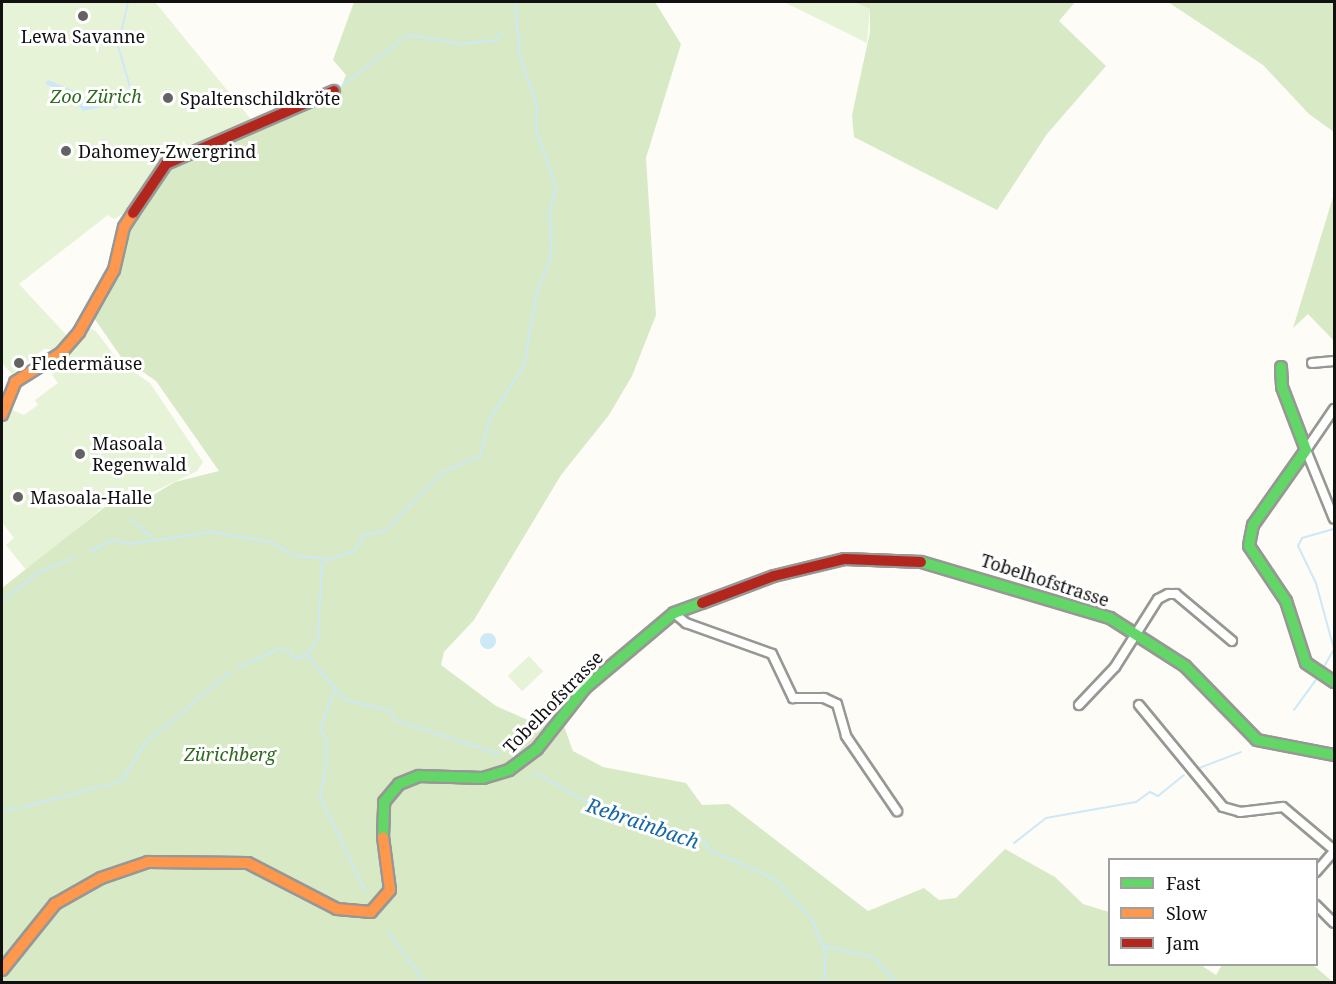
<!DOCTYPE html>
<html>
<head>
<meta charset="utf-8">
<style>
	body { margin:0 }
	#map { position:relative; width:1336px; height:984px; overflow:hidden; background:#fdfcf7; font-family:"Noto Serif",serif }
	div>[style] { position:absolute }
	.green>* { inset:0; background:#e7f3d7; transform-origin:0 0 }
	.forest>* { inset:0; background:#d8eac5 }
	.water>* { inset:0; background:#cde8f7 }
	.round { border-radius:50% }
	.stream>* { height:2px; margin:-1px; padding:0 1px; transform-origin:1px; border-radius:1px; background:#cde8f7 }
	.roads { filter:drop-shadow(2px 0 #979795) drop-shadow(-2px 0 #979795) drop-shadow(0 2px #979795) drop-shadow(0 -2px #979795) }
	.street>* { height:8px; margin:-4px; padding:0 4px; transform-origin:4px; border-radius:4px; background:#fffffe }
	.fast>* { height:10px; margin:-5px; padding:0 5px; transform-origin:5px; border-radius:5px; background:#63d668 }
	.slow>* { height:10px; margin:-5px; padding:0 5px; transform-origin:5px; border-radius:5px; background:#ff974d }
	.jam>* { height:10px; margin:-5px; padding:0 5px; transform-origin:5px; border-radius:5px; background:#b3261e }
	.dots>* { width:16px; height:16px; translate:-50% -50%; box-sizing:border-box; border:3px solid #fff; border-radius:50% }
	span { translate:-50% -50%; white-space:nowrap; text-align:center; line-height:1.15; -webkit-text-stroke:6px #fff; paint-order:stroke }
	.poi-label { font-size:18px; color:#111 }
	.left { translate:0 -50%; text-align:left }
	.park-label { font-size:18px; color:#2f6b1f; font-style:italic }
	.street-label { font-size:18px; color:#111 }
	.water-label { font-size:20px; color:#1768a6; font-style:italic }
	.frame { position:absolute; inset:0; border:3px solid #111; pointer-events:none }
	.legend { position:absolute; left:1108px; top:858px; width:210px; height:108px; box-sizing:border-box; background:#fff; border:2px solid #a0a0a0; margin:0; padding:8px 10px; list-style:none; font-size:18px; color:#111 }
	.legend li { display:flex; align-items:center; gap:12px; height:30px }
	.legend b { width:30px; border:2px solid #a0a0a0 }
</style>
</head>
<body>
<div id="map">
	<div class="green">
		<div style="clip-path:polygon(2px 2px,155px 2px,254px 123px,176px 152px,153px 172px,129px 210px,114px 219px,108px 215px,19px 284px,70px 339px,89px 328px,96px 331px,119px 362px,150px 383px,203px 462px,197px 471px,128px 504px,114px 498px,27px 571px,6px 545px,14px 538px,2px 522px,2px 419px,10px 409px,24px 415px,38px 405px,35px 400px,58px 383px,52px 375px,60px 369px,55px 361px,58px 350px,44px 349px,12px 374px,2px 363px)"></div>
		<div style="clip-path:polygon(784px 2px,854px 2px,870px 9px,867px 43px)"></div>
		<div style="left:529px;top:656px;width:21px;height:29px;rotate:47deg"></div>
	</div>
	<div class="forest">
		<div style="clip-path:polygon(354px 2px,655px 2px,681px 44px,646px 158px,656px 315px,632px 376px,609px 415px,561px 475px,474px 620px,444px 652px,441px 665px,496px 706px,530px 721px,562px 721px,573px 751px,603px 767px,686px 783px,702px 805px,729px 804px,868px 911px,924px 888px,939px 900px,956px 898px,1005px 849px,1055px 877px,1083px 904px,1109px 912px,1110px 964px,1201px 965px,1216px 975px,1222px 965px,1313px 965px,1333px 982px,2px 982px,2px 588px,115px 499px,133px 507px,175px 482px,219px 471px,156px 381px,121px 357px,94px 318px,125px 235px,158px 178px,179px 159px,303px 112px,341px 87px,346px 75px,333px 60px)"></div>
		<div style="clip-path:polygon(854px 2px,1075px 2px,1059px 21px,1106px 66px,1047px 134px,997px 210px,854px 137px,852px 115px,870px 32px,870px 9px)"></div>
		<div style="clip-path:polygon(1168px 2px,1334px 2px,1334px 132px,1309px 114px,1263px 65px)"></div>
		<div style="clip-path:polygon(1334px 194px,1334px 341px,1308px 314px,1293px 328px)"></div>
	</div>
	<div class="water">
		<div style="clip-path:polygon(48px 80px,84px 95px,86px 106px,103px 107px,83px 111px,69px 94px,45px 84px)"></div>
		<div class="round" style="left:480px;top:633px;width:16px;height:16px"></div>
	</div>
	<div class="stream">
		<div style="left:342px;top:86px;width:83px;rotate:-37.7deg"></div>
		<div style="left:408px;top:35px;width:53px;rotate:9.8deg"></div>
		<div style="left:460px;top:44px;width:36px;rotate:-6deg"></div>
		<div style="left:496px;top:40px;width:10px;rotate:-53deg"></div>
		<div style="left:114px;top:108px;width:22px;rotate:-30deg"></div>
		<div style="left:133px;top:97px;width:53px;rotate:-106.4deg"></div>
		<div style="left:118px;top:46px;width:45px;rotate:-77.2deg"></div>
		<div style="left:1333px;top:491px;width:2px;rotate:-63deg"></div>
		<div style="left:130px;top:519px;width:28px;rotate:39deg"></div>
		<div style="left:91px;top:551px;width:25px;rotate:-26deg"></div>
		<div style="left:114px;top:540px;width:16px;rotate:14deg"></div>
		<div style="left:130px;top:544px;width:83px;rotate:-8.3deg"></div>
		<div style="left:212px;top:532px;width:60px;rotate:9.6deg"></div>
		<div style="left:271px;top:542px;width:27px;rotate:31deg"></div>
		<div style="left:294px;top:556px;width:31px;rotate:4deg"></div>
		<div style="left:2px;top:601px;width:47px;rotate:-38.1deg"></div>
		<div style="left:39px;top:572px;width:37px;rotate:-22deg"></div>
		<div style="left:236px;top:668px;width:47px;rotate:-23.8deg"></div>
		<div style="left:279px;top:649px;width:12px;rotate:9deg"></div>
		<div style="left:291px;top:651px;width:9px;rotate:69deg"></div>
		<div style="left:294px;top:659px;width:13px;rotate:-18deg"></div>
		<div style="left:1322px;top:670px;width:24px;rotate:-60deg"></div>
		<div style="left:1334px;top:649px;width:68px;rotate:-105.3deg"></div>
		<div style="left:1316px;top:583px;width:41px;rotate:-115.9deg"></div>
		<div style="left:1298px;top:546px;width:9px;rotate:-63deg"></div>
		<div style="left:1302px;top:538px;width:32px;rotate:-16deg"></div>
		<div style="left:334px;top:691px;width:41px;rotate:109.7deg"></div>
		<div style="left:320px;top:730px;width:10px;rotate:53deg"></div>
		<div style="left:326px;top:738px;width:27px;rotate:90deg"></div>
		<div style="left:326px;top:765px;width:33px;rotate:101deg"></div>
		<div style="left:320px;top:797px;width:106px;rotate:64.2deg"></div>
		<div style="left:1294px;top:710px;width:37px;rotate:-54deg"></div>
		<div style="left:499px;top:754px;width:109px;rotate:-161.9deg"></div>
		<div style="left:395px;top:720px;width:10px;rotate:-114deg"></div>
		<div style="left:391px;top:711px;width:47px;rotate:-166.6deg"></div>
		<div style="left:345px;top:700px;width:59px;rotate:-130.2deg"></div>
		<div style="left:307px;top:655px;width:21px;rotate:-59deg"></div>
		<div style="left:318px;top:637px;width:75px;rotate:-86.9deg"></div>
		<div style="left:322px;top:562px;width:34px;rotate:-19deg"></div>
		<div style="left:354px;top:551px;width:19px;rotate:-58deg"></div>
		<div style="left:364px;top:535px;width:21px;rotate:-11deg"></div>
		<div style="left:385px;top:531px;width:83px;rotate:-45.5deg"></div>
		<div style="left:443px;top:472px;width:40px;rotate:-23.4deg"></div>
		<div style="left:480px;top:456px;width:38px;rotate:-75deg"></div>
		<div style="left:490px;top:419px;width:64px;rotate:-57.8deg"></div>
		<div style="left:524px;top:365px;width:74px;rotate:-79.9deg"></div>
		<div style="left:537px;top:292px;width:37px;rotate:-68deg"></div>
		<div style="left:551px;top:258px;width:46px;rotate:-91.2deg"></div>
		<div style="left:550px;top:212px;width:27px;rotate:-77deg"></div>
		<div style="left:556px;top:186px;width:59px;rotate:-110deg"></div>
		<div style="left:536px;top:131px;width:25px;rotate:-88deg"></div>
		<div style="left:537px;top:106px;width:53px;rotate:-108.8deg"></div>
		<div style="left:520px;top:56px;width:54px;rotate:-95.3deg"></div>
		<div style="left:1194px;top:770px;width:50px;rotate:-21deg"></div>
		<div style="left:534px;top:772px;width:83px;rotate:29.7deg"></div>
		<div style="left:606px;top:813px;width:103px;rotate:15.8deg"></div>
		<div style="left:705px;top:841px;width:10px;rotate:66deg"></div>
		<div style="left:709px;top:850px;width:70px;rotate:23.6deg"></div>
		<div style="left:773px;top:878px;width:55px;rotate:46.5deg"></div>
		<div style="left:811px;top:918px;width:38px;rotate:67deg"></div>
		<div style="left:826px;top:953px;width:29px;rotate:94deg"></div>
		<div style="left:23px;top:807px;width:102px;rotate:-14.7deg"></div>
		<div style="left:122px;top:781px;width:43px;rotate:-59.3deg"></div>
		<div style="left:144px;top:744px;width:112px;rotate:-39.9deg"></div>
		<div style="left:2px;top:812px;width:15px;rotate:-16deg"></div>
		<div style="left:1014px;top:843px;width:41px;rotate:-38deg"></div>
		<div style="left:1046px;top:818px;width:91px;rotate:-10.1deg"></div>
		<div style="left:1136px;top:802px;width:17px;rotate:-36deg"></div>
		<div style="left:1150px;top:792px;width:9px;rotate:27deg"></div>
		<div style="left:1158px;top:796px;width:33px;rotate:-39deg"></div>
		<div style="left:388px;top:932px;width:62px;rotate:53.5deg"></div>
		<div style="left:823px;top:946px;width:51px;rotate:12.4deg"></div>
		<div style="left:873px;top:957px;width:34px;rotate:47deg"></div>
	</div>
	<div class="roads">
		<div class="street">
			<div style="left:1312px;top:363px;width:22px;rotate:-5deg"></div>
			<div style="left:1334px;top:409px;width:50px;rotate:124.3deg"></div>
			<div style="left:1306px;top:450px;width:74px;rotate:67.9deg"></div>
			<div style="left:674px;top:613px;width:16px;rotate:40deg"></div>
			<div style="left:686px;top:623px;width:91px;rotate:19.8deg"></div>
			<div style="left:772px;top:654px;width:49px;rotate:64.5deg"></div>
			<div style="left:793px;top:698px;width:31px"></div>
			<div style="left:824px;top:698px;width:14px;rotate:25deg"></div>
			<div style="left:837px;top:704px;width:33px;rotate:74deg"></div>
			<div style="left:846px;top:736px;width:91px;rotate:55.8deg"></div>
			<div style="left:1079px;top:705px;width:52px;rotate:-46.5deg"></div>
			<div style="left:1115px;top:667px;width:80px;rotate:-57.7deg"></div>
			<div style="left:1158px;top:599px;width:11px;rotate:-27deg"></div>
			<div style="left:1168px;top:594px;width:8px"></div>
			<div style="left:1176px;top:594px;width:73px;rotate:40deg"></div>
			<div style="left:1139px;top:705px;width:132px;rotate:50.5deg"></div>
			<div style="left:1223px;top:807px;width:18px;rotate:16deg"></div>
			<div style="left:1240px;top:812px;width:43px;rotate:-6.6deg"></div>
			<div style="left:1283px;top:807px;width:67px;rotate:40.1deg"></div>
			<div style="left:1316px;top:872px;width:28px;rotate:-49deg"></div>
			<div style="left:1316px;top:905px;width:25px;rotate:45deg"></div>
		</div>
		<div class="fast">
			<div style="left:1281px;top:367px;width:20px;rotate:87deg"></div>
			<div style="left:1282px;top:387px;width:67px;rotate:69.1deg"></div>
			<div style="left:1306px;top:450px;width:92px;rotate:125.2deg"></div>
			<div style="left:1253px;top:525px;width:21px;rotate:101deg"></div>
			<div style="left:1249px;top:546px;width:66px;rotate:56.1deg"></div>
			<div style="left:1286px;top:601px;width:65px;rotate:72.1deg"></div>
			<div style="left:1306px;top:663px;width:34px;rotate:34deg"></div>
			<div style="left:921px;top:562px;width:197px;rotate:16.5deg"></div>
			<div style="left:1110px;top:618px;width:89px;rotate:32.6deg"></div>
			<div style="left:1185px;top:666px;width:103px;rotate:45.8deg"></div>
			<div style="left:1257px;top:740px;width:78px;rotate:11deg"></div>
			<div style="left:383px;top:837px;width:35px;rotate:-88deg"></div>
			<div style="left:384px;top:802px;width:23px;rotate:-50deg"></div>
			<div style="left:399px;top:784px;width:22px;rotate:-22deg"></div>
			<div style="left:419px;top:776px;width:64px;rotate:1.8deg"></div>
			<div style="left:483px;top:778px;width:27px;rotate:-17deg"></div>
			<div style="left:509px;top:770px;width:35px;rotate:-37deg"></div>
			<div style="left:537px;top:749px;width:78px;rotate:-51.8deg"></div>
			<div style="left:585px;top:688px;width:116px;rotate:-40.1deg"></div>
			<div style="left:674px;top:613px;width:30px;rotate:-20deg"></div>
		</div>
		<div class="slow">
			<div style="left:2px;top:415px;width:35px;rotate:-68deg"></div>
			<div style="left:15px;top:382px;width:54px;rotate:-32.2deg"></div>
			<div style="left:61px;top:353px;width:28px;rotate:-49deg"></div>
			<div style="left:79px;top:332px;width:71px;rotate:-60.6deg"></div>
			<div style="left:114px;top:270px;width:44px;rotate:-76.9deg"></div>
			<div style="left:124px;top:227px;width:17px;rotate:-57deg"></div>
			<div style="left:2px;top:970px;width:85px;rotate:-51.2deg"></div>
			<div style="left:55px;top:904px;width:53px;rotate:-29.5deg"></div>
			<div style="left:101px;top:878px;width:50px;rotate:-18.8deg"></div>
			<div style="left:148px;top:862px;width:100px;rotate:0.6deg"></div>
			<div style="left:248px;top:863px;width:100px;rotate:27.3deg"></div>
			<div style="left:337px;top:909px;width:34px;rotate:5deg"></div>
			<div style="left:371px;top:912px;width:29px;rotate:-49deg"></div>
			<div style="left:390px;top:890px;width:53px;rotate:-97.5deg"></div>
		</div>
		<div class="jam">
			<div style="left:133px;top:213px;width:59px;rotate:-56deg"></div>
			<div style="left:166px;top:164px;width:183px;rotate:-23.5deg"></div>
			<div style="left:702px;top:603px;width:77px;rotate:-20.6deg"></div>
			<div style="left:774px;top:576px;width:73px;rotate:-13.5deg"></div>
			<div style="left:845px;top:559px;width:76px;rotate:2.3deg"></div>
		</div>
	</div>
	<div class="dots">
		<div style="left:83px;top:16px;background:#646362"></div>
		<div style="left:168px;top:98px;background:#646362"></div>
		<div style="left:66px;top:151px;background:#646362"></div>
		<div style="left:19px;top:363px;background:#646362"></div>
		<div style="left:80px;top:454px;background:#646362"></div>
		<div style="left:18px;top:497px;background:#646362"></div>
	</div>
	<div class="poi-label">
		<span style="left:83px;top:36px">Lewa Savanne</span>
		<span class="left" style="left:180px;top:98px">Spaltenschildkröte</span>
		<span class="left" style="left:78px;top:151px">Dahomey-Zwergrind</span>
		<span class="left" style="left:31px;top:363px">Fledermäuse</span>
		<span class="left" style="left:92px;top:454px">Masoala<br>Regenwald</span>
		<span class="left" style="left:30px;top:497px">Masoala-Halle</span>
	</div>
	<div class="park-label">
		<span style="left:96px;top:96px">Zoo Zürich</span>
		<span style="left:230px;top:754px">Zürichberg</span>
	</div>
	<div class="street-label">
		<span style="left:1045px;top:580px;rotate:18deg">Tobelhofstrasse</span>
		<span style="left:553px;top:702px;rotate:-46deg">Tobelhofstrasse</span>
	</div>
	<div class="water-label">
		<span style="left:643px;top:823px;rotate:19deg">Rebrainbach</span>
	</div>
	<div class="frame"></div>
	<ul class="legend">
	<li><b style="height:8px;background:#63d668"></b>Fast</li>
	<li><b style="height:8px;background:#ff974d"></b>Slow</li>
	<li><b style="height:8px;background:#b3261e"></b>Jam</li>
	</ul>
</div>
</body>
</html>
